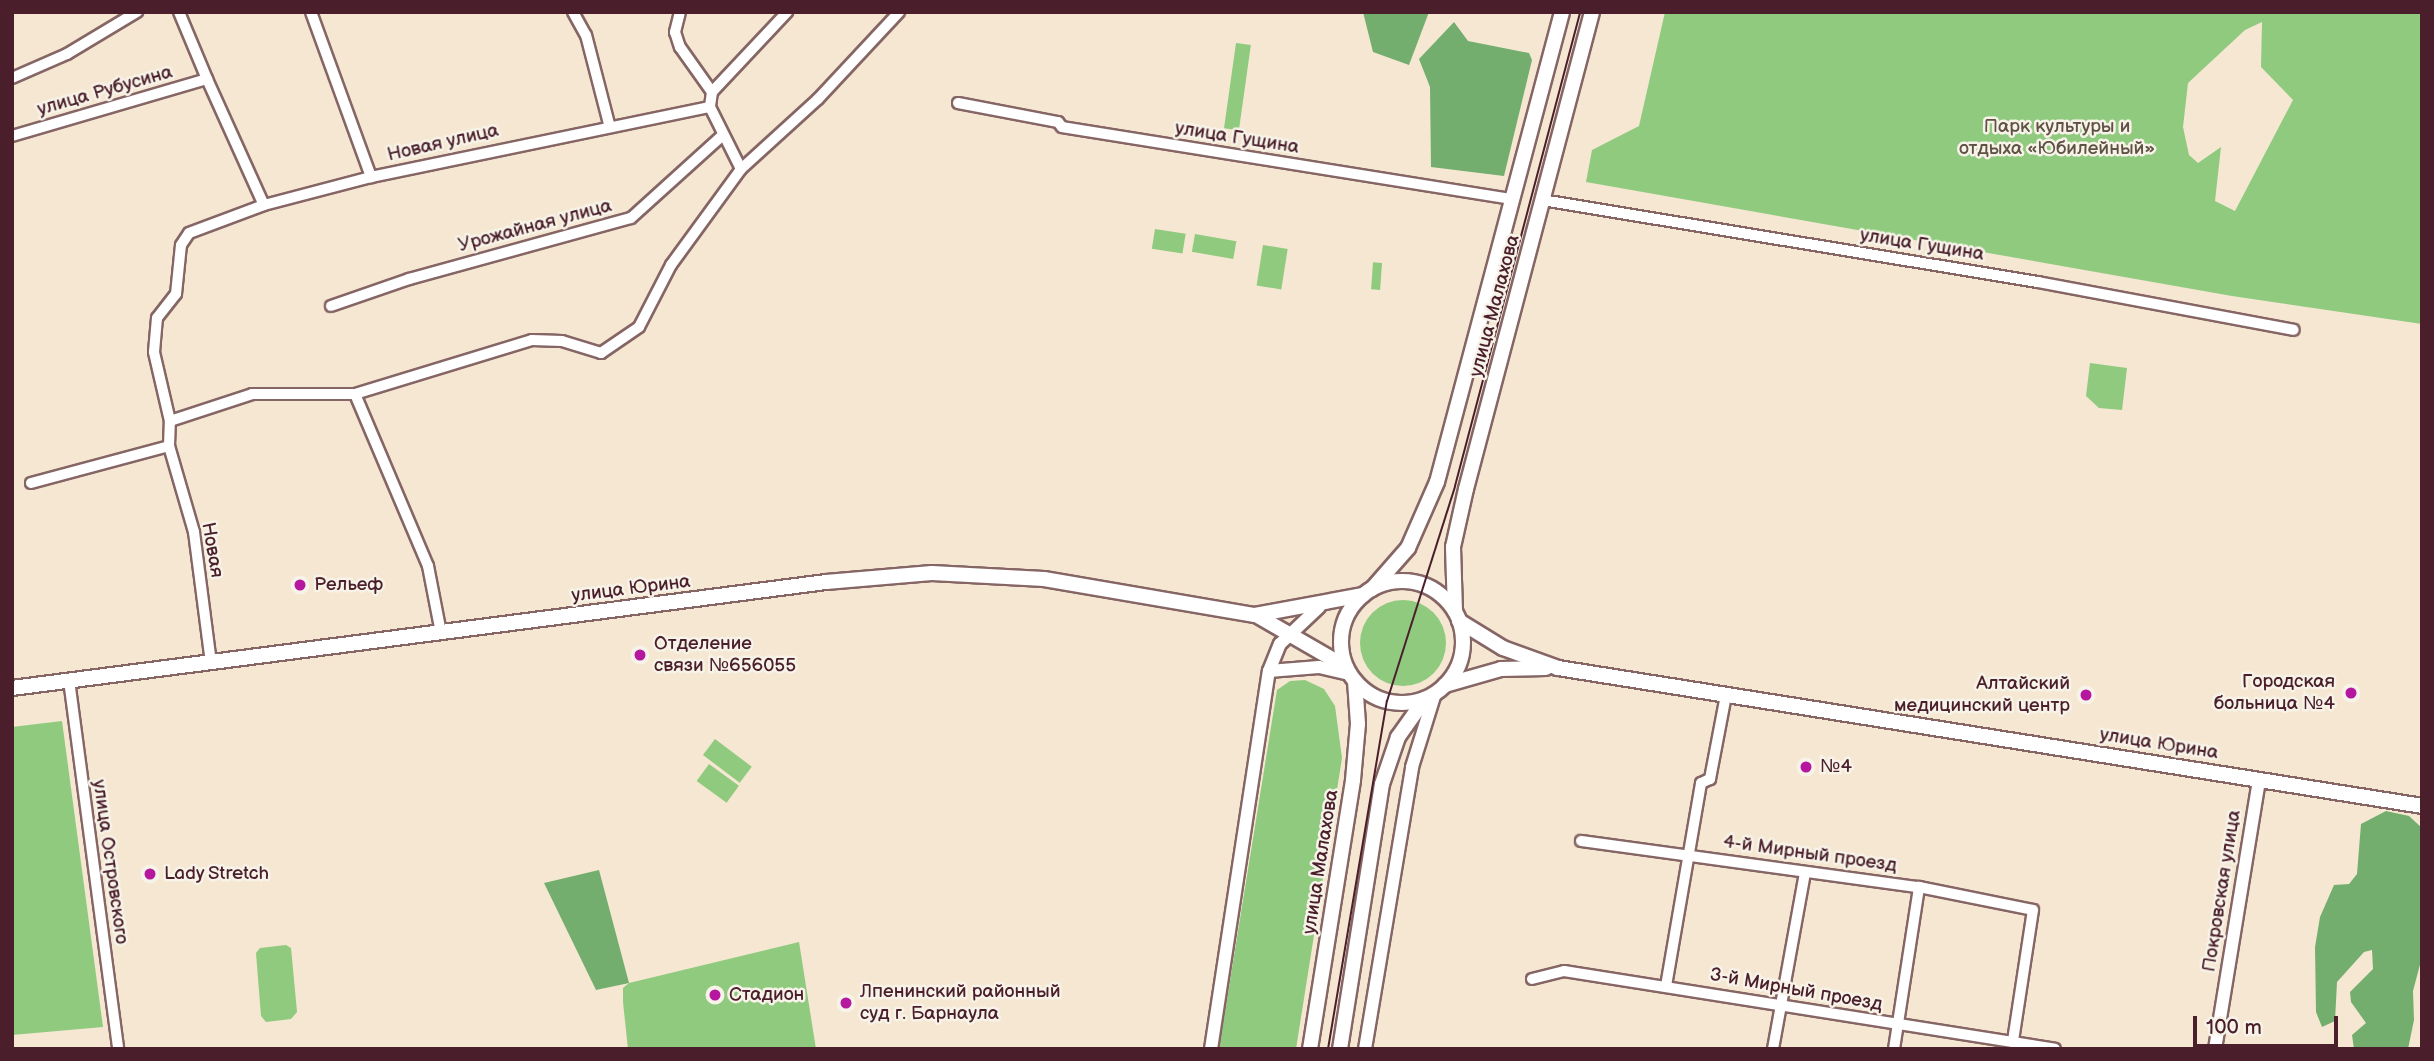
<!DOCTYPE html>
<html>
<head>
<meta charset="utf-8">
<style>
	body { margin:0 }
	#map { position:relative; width:2434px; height:1061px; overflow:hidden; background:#f5e7d2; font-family:"Balsamiq Sans",sans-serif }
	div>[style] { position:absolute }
	.green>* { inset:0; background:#8fca7f; transform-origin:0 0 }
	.round { border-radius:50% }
	.forest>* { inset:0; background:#73ae6e }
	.roads { filter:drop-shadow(2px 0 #866565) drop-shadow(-2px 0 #866565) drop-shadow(0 2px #866565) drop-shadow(0 -2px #866565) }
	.minor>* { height:10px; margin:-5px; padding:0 5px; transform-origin:5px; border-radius:5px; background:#fff }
	.tertiary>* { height:12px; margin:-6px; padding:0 6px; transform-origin:6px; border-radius:6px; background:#fff }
	.secondary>* { height:14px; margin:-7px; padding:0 7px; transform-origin:7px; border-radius:7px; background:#fff }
	.primary>* { height:14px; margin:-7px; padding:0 7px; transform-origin:7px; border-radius:7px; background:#fff }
	.primary>.ring { margin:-7px; padding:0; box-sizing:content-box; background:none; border:14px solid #fff; border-radius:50% }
	.tram>* { height:2px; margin:-1px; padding:0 1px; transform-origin:1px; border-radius:1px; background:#4a1f2b }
	.dots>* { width:19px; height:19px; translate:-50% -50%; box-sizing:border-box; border:4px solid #f7f3e8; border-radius:50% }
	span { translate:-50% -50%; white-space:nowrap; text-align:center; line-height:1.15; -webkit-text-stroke:5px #f7f3e8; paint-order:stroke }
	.street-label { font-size:19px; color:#4a1f2b }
	.park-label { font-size:19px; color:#5f5244 }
	.poi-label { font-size:19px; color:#4a1f2b }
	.left { translate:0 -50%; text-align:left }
	.right { translate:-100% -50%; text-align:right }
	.frame { position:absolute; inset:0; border:14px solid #4a1f2b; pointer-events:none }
	.scale { position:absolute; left:2193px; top:1016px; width:145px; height:32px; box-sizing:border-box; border:4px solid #4a1f2b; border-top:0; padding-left:9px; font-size:21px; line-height:24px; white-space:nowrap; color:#4a1f2b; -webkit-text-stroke:5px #f7f3e8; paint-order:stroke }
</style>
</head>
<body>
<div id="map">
	<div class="green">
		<div style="clip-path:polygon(evenodd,1665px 12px,2422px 12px,2422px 324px,2232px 296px,1586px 182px,1592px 150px,1639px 126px,1665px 12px,2262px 22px,2261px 67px,2293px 100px,2235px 211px,2215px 201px,2221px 147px,2198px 163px,2189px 155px,2183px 127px,2188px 83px,2245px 30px,2262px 22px)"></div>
		<div style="left:1236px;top:43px;width:15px;height:86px;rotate:8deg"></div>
		<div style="left:1155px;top:229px;width:31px;height:20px;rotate:9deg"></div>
		<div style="left:1195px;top:234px;width:42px;height:18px;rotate:10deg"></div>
		<div style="left:1263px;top:245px;width:25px;height:41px;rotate:9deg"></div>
		<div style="left:1382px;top:263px;width:27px;height:9px;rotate:94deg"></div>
		<div style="clip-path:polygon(2090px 363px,2127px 368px,2122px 410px,2099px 408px,2086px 396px)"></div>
		<div class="round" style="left:1360px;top:600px;width:86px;height:86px"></div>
		<div style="clip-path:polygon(1305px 680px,1324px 689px,1335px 706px,1342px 758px,1296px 1049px,1219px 1049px,1277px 690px,1290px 681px)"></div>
		<div style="clip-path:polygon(62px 721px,103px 1027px,12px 1035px,12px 727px)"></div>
		<div style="left:715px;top:739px;width:46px;height:20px;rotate:37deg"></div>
		<div style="left:709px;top:764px;width:37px;height:21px;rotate:36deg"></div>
		<div style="clip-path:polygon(799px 942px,816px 1049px,628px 1049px,623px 1002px,623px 988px,629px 983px)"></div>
		<div style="clip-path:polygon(286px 945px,291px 948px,297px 1012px,291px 1019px,266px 1022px,261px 1016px,256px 953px,260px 948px)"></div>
	</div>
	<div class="forest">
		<div style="clip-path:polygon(1363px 12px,1429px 12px,1409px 65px,1373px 52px)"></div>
		<div style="clip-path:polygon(1454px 22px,1468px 41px,1529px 53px,1532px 60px,1504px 176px,1431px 167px,1430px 87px,1419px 59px)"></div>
		<div style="clip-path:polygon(2386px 811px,2409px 816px,2422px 828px,2422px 957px,2413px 991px,2414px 1020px,2408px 1049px,2354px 1049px,2352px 1035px,2366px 1023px,2351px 1002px,2350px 992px,2373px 969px,2372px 950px,2364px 952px,2337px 982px,2335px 1021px,2322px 1027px,2316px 1012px,2315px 947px,2320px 917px,2334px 885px,2349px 884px,2357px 874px,2361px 824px)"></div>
		<div style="clip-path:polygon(599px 870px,629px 983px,596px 990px,544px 883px)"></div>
	</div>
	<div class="roads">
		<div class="minor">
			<div style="left:179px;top:12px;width:73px;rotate:67.3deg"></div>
			<div style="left:311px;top:12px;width:176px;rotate:70deg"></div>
			<div style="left:573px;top:12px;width:26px;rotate:61deg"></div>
			<div style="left:586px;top:35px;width:92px;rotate:75.5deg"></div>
			<div style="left:680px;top:12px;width:21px;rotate:104deg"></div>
			<div style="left:675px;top:32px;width:16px;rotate:72deg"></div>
			<div style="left:680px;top:47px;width:55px;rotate:54.6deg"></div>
			<div style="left:712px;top:92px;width:15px;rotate:98deg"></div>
			<div style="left:710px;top:107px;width:69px;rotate:63.4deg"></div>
			<div style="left:12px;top:78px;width:60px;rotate:-23.6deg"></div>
			<div style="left:67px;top:54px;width:82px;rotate:-31deg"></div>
			<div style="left:712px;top:92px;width:110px;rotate:-46.8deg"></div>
			<div style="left:958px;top:103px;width:102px;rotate:10.8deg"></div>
			<div style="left:1058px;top:122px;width:6px;rotate:51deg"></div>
			<div style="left:1062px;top:127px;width:457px;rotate:9.1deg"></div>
			<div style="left:12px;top:136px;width:203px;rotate:-16.3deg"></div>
			<div style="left:207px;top:79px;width:138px;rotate:65.7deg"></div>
			<div style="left:1542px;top:200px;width:503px;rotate:9.39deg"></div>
			<div style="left:2038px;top:282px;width:260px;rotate:10.6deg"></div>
			<div style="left:331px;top:306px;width:83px;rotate:-19.1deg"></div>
			<div style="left:409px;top:279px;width:230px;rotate:-15.4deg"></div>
			<div style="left:631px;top:218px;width:124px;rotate:-42.1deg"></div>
			<div style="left:355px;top:394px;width:187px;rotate:67deg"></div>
			<div style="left:428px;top:566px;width:68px;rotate:79deg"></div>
			<div style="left:170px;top:421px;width:71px;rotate:-103.1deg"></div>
			<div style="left:154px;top:352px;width:34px;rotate:-85deg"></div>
			<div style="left:157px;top:318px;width:31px;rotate:-52deg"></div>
			<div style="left:176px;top:294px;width:49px;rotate:-84.2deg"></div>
			<div style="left:181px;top:245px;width:14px;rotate:-56deg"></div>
			<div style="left:189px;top:233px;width:80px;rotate:-20.5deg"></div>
			<div style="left:264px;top:205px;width:111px;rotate:-14.7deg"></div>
			<div style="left:371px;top:177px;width:346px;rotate:-11.7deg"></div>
			<div style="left:169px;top:446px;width:90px;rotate:73.8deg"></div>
			<div style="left:194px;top:532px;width:132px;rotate:82.6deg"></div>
			<div style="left:31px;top:483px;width:143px;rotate:-15deg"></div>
			<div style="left:169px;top:446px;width:25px;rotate:-88deg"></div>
			<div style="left:170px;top:421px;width:86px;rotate:-18.2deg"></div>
			<div style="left:252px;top:394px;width:103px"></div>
			<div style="left:355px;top:394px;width:185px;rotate:-17deg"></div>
			<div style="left:532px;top:340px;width:30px;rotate:2deg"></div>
			<div style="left:562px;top:341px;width:41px;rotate:17.1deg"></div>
			<div style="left:601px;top:353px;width:46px;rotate:-34.4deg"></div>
			<div style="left:639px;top:327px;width:70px;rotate:-62.7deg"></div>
			<div style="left:671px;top:265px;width:119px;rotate:-53.9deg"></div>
			<div style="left:741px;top:169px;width:104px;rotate:-42.3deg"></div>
			<div style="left:818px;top:99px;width:119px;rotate:-47deg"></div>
			<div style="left:69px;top:680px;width:372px;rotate:82.4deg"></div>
			<div style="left:1581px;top:841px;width:341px;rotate:7.8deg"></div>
			<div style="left:1919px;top:887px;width:116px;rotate:11.4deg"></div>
			<div style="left:2033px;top:910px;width:133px;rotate:98.7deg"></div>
			<div style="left:1532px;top:979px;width:33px;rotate:-14deg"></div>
			<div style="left:1564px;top:971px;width:497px;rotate:9deg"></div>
			<div style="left:1666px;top:986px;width:206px;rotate:-80.2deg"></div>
			<div style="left:1701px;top:783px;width:10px;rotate:-24deg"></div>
			<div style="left:1710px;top:779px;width:86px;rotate:-79.2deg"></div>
			<div style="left:1773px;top:1049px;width:179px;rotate:-79.7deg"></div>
			<div style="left:1894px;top:1049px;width:164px;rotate:-81.2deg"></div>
		</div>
		<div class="tertiary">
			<div style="left:1269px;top:671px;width:50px;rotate:-4.6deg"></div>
			<div style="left:1319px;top:667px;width:32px;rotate:13deg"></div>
			<div style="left:1211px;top:1049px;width:382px;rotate:-81.3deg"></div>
			<div style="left:1269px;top:671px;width:29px;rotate:-68deg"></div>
			<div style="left:1280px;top:644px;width:54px;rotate:-43.5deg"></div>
			<div style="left:1365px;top:1049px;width:286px;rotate:-80.5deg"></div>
			<div style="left:1412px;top:767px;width:77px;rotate:-72.7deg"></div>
			<div style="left:2215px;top:1049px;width:273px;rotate:-80.7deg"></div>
		</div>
		<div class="secondary">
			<div style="left:1256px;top:615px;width:104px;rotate:30deg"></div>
			<div style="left:1459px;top:621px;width:52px;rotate:31.5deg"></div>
			<div style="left:1503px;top:648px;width:59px;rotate:20deg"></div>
			<div style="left:1558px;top:668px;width:875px;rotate:9.07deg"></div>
			<div style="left:1445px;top:685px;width:58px;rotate:-15.9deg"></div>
			<div style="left:1501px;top:669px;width:45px;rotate:-1.3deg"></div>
			<div style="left:12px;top:688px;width:821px;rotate:-7.42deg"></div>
			<div style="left:826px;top:582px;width:106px;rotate:-4.9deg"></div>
			<div style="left:932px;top:573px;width:112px;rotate:3.1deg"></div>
			<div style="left:1044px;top:579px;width:214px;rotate:9.7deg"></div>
			<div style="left:1255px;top:615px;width:110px;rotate:-10.5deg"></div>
		</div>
		<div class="primary">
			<div class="ring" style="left:1341px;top:581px;width:108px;height:108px"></div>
			<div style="left:1372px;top:589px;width:55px;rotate:-48.7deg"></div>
			<div style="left:1408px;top:548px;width:72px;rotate:-66.3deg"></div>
			<div style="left:1437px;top:482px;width:486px;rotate:-75.1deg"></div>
			<div style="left:1455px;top:611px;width:64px;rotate:-91.8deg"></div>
			<div style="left:1453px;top:547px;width:59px;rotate:-77.4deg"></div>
			<div style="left:1466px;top:489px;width:493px;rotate:-75.2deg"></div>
			<div style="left:1310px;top:1049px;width:272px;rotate:-80.9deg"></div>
			<div style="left:1353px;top:780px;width:56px;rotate:-84.9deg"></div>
			<div style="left:1358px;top:724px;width:43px;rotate:-94deg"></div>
			<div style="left:1340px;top:1049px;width:268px;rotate:-81deg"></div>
			<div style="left:1382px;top:784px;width:50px;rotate:-71.2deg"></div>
			<div style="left:1398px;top:737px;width:47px;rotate:-54.6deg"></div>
		</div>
	</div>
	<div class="tram">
		<div style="left:1328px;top:1049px;width:353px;rotate:-80.4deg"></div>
		<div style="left:1387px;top:701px;width:225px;rotate:-72.4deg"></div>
		<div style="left:1455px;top:486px;width:490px;rotate:-75.2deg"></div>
	</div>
	<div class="dots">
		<div style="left:300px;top:585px;background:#b5179e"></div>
		<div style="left:640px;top:655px;background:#b5179e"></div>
		<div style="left:2351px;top:693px;background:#b5179e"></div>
		<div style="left:2086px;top:695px;background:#b5179e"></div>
		<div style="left:1806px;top:767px;background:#b5179e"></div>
		<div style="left:150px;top:874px;background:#b5179e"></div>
		<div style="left:715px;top:995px;background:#b5179e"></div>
		<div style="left:846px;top:1003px;background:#b5179e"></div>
	</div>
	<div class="street-label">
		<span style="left:105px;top:91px;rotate:-16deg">улица Рубусина</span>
		<span style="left:1237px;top:138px;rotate:9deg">улица Гущина</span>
		<span style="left:443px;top:143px;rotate:-13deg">Новая улица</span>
		<span style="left:535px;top:226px;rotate:-15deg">Урожайная улица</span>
		<span style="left:1922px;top:245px;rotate:9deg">улица Гущина</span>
		<span style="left:1495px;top:306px;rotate:-75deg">улица Малахова</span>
		<span style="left:212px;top:550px;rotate:80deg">Новая</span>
		<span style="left:631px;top:589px;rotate:-7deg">улица Юрина</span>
		<span style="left:2159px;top:744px;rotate:9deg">улица Юрина</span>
		<span style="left:1810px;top:854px;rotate:8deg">4-й Мирный проезд</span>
		<span style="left:110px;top:862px;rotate:82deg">улица Островского</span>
		<span style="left:1321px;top:862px;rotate:-81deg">улица Малахова</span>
		<span style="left:2222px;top:891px;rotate:-81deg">Покровская улица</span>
		<span style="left:1796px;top:990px;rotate:10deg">3-й Мирный проезд</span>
	</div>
	<div class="park-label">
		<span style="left:2057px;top:138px">Парк культуры и<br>отдыха «Юбилейный»</span>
	</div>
	<div class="poi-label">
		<span class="left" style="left:314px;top:585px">Рельеф</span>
		<span class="left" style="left:654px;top:655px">Отделение<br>связи №656055</span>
		<span class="right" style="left:2335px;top:693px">Городская<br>больница №4</span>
		<span class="right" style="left:2070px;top:695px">Алтайский<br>медицинский центр</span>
		<span class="left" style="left:1820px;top:767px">№4</span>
		<span class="left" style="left:164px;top:874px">Lady Stretch</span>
		<span class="left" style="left:860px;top:1003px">Лпенинский районный<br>суд г. Барнаула</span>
		<span class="left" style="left:729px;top:995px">Стадион</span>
	</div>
	<div class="frame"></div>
	<div class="scale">100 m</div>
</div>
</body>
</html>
